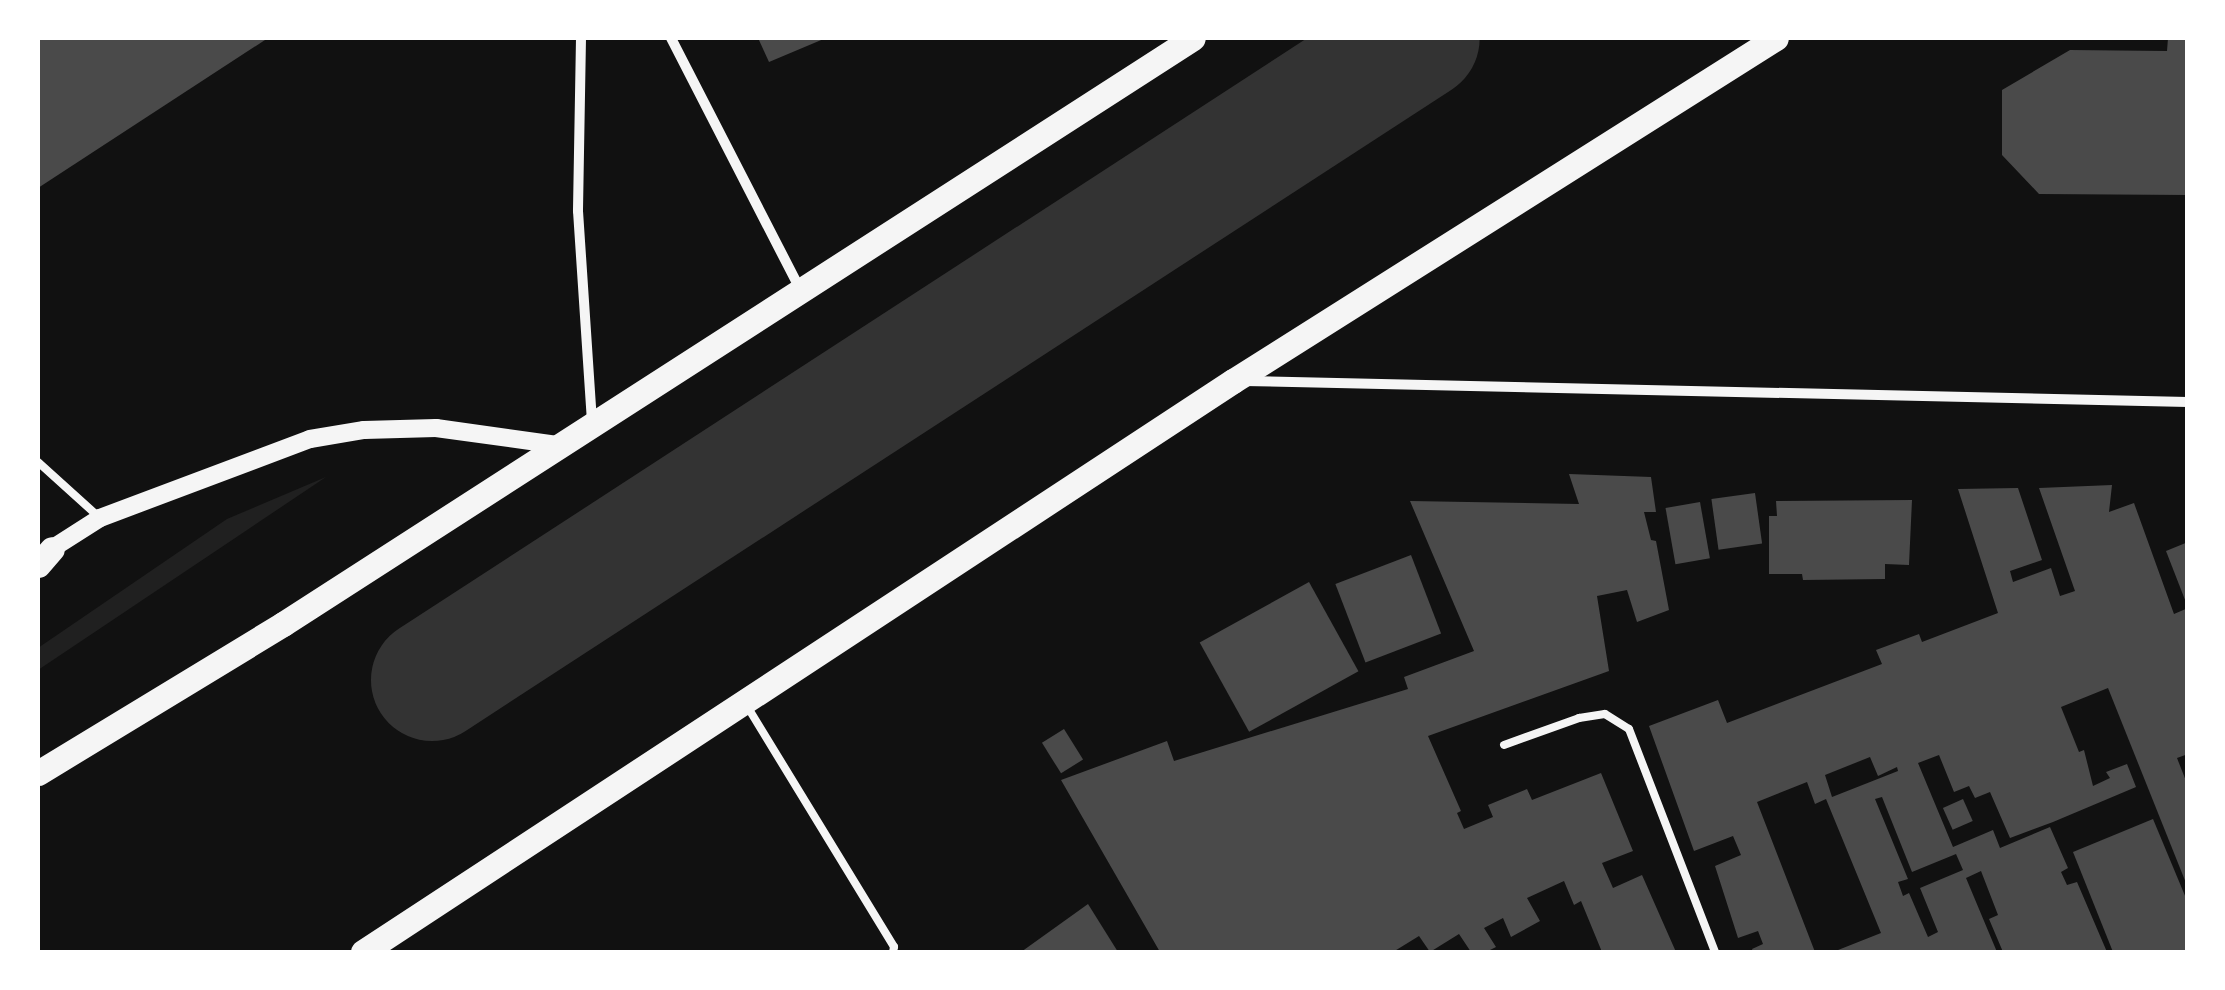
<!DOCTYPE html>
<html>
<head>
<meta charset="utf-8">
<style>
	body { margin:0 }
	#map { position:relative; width:2225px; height:990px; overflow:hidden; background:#111; font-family:Lato,sans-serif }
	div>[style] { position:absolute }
	.green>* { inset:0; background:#202020 }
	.river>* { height:122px; margin:-61px; padding:0 61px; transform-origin:61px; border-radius:61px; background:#333 }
	.building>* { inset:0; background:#4a4a4a; transform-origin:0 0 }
	.service>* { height:8px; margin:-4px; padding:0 4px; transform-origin:4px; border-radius:4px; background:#f5f5f5 }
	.minor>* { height:10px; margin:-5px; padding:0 5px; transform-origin:5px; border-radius:5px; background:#f5f5f5 }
	.tertiary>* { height:18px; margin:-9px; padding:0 9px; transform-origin:9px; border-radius:9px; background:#f5f5f5 }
	.primary>* { height:25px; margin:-12.5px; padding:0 12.5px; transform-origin:12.5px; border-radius:12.5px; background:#f5f5f5 }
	span { translate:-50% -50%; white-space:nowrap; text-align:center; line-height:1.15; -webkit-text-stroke:8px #fff; paint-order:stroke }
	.frame { position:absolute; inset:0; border:40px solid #fff; pointer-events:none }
</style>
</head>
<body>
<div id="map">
	<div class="green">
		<div style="clip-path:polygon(326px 477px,38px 670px,38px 648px,227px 519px)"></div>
	</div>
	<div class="river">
		<div style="left:432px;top:680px;width:1177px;rotate:-33.04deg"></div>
	</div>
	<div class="building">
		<div style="clip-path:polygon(38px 38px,268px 38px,38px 188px)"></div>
		<div style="clip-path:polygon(758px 38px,826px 38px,769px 62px)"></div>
		<div style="clip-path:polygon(2168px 38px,2188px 38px,2188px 195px,2039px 194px,2002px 155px,2002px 90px,2070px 50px,2167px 51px)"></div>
		<div style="clip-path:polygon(1569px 474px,1651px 477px,1656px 512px,1644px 512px,1651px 540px,1656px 541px,1669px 610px,1637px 622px,1627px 590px,1597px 596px,1609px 671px,1428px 736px,1461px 811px,1457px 813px,1464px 829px,1493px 817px,1488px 805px,1527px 789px,1532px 800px,1601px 773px,1633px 851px,1602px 863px,1613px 888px,1642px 875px,1676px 952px,1602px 952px,1581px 901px,1574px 905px,1564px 881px,1527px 898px,1540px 921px,1511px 937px,1503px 918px,1484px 928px,1496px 947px,1486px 952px,1471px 952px,1459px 934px,1430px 952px,1419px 936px,1393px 952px,1160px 952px,1061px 780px,1167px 741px,1174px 761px,1408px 689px,1404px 677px,1474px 651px,1410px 501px,1579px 504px)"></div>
		<div style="clip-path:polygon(evenodd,2112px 485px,2109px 512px,2134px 503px,2174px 614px,2188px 608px,2188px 754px,2177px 758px,2188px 786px,2188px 888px,2108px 688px,2061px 707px,2079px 752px,2084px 750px,2093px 786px,2110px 778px,2106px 772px,2127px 764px,2136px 787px,2053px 822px,2010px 838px,1990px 792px,1975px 798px,1969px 786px,1954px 792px,1939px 755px,1918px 763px,1953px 847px,1993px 830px,2000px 848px,2050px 827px,2068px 868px,2061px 872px,2067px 885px,2077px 882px,2107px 952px,2003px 952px,1989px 919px,1998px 915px,1981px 871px,1966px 878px,1997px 952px,1833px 952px,1881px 933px,1826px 799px,1815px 804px,1807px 782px,1757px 802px,1815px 952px,1753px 952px,1752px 949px,1763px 944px,1758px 931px,1738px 938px,1715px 866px,1741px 855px,1733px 836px,1694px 851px,1649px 726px,1718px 700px,1727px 723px,1882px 664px,1876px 650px,1919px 634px,1922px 642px,1998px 613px,1958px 489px,2018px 488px,2042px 560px,2010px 571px,2013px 582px,2051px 568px,2060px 596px,2075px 591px,2039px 488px,2112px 485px,1870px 757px,1878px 776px,1897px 767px,1898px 771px,1832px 797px,1825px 775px,1870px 757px,2112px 485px,1882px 797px,1912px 872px,1956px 854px,1963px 870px,1920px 888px,1938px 932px,1928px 937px,1909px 893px,1903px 896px,1898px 882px,1908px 879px,1875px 799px,1882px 797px)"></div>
		<div style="left:1755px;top:493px;width:51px;height:44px;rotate:82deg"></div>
		<div style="clip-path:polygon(1912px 500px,1909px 565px,1885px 564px,1885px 579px,1803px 580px,1802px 574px,1769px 574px,1769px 516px,1777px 516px,1776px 501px)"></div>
		<div style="left:1700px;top:502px;width:57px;height:35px;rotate:80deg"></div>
		<div style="clip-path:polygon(2188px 542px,2188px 605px,2187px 605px,2166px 551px)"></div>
		<div style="left:1411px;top:555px;width:84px;height:81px;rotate:69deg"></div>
		<div style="left:1309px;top:582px;width:102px;height:125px;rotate:61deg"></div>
		<div style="left:1064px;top:729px;width:36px;height:26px;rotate:58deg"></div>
		<div style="left:1963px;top:799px;width:24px;height:22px;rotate:66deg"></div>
		<div style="clip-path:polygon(2153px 819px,2188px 903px,2188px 952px,2113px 952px,2073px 852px)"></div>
		<div style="clip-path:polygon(1088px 904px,1118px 952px,1021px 952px)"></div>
	</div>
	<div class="service">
		<div style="left:38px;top:462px;width:84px;rotate:42.1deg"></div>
		<div style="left:747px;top:706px;width:282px;rotate:58.6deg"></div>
		<div style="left:894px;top:947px;width:5px;rotate:101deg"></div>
		<div style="left:1504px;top:745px;width:80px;rotate:-19.8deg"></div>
		<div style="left:1579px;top:718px;width:26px;rotate:-9deg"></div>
		<div style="left:1605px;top:714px;width:28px;rotate:32deg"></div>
		<div style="left:1629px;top:729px;width:239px;rotate:68.9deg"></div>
	</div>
	<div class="minor">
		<div style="left:581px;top:38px;width:173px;rotate:91deg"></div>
		<div style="left:578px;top:211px;width:210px;rotate:86.2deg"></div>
		<div style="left:671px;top:38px;width:282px;rotate:62.8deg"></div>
		<div style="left:1244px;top:381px;width:944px;rotate:1.27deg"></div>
	</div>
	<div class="tertiary">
		<div style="left:42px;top:555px;width:69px;rotate:-32.5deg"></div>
		<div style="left:100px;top:518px;width:224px;rotate:-20.6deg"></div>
		<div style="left:310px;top:439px;width:55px;rotate:-9.5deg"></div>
		<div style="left:364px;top:430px;width:72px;rotate:-1.6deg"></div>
		<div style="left:436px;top:428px;width:124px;rotate:7.9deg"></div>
	</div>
	<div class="primary">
		<div style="left:38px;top:565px;width:21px;rotate:-49deg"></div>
		<div style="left:38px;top:773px;width:287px;rotate:-31.3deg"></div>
		<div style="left:283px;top:624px;width:1082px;rotate:-32.78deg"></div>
		<div style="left:363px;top:952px;width:1041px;rotate:-33.28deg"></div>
		<div style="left:1233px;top:381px;width:642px;rotate:-32.28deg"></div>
	</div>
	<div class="frame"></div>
</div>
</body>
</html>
